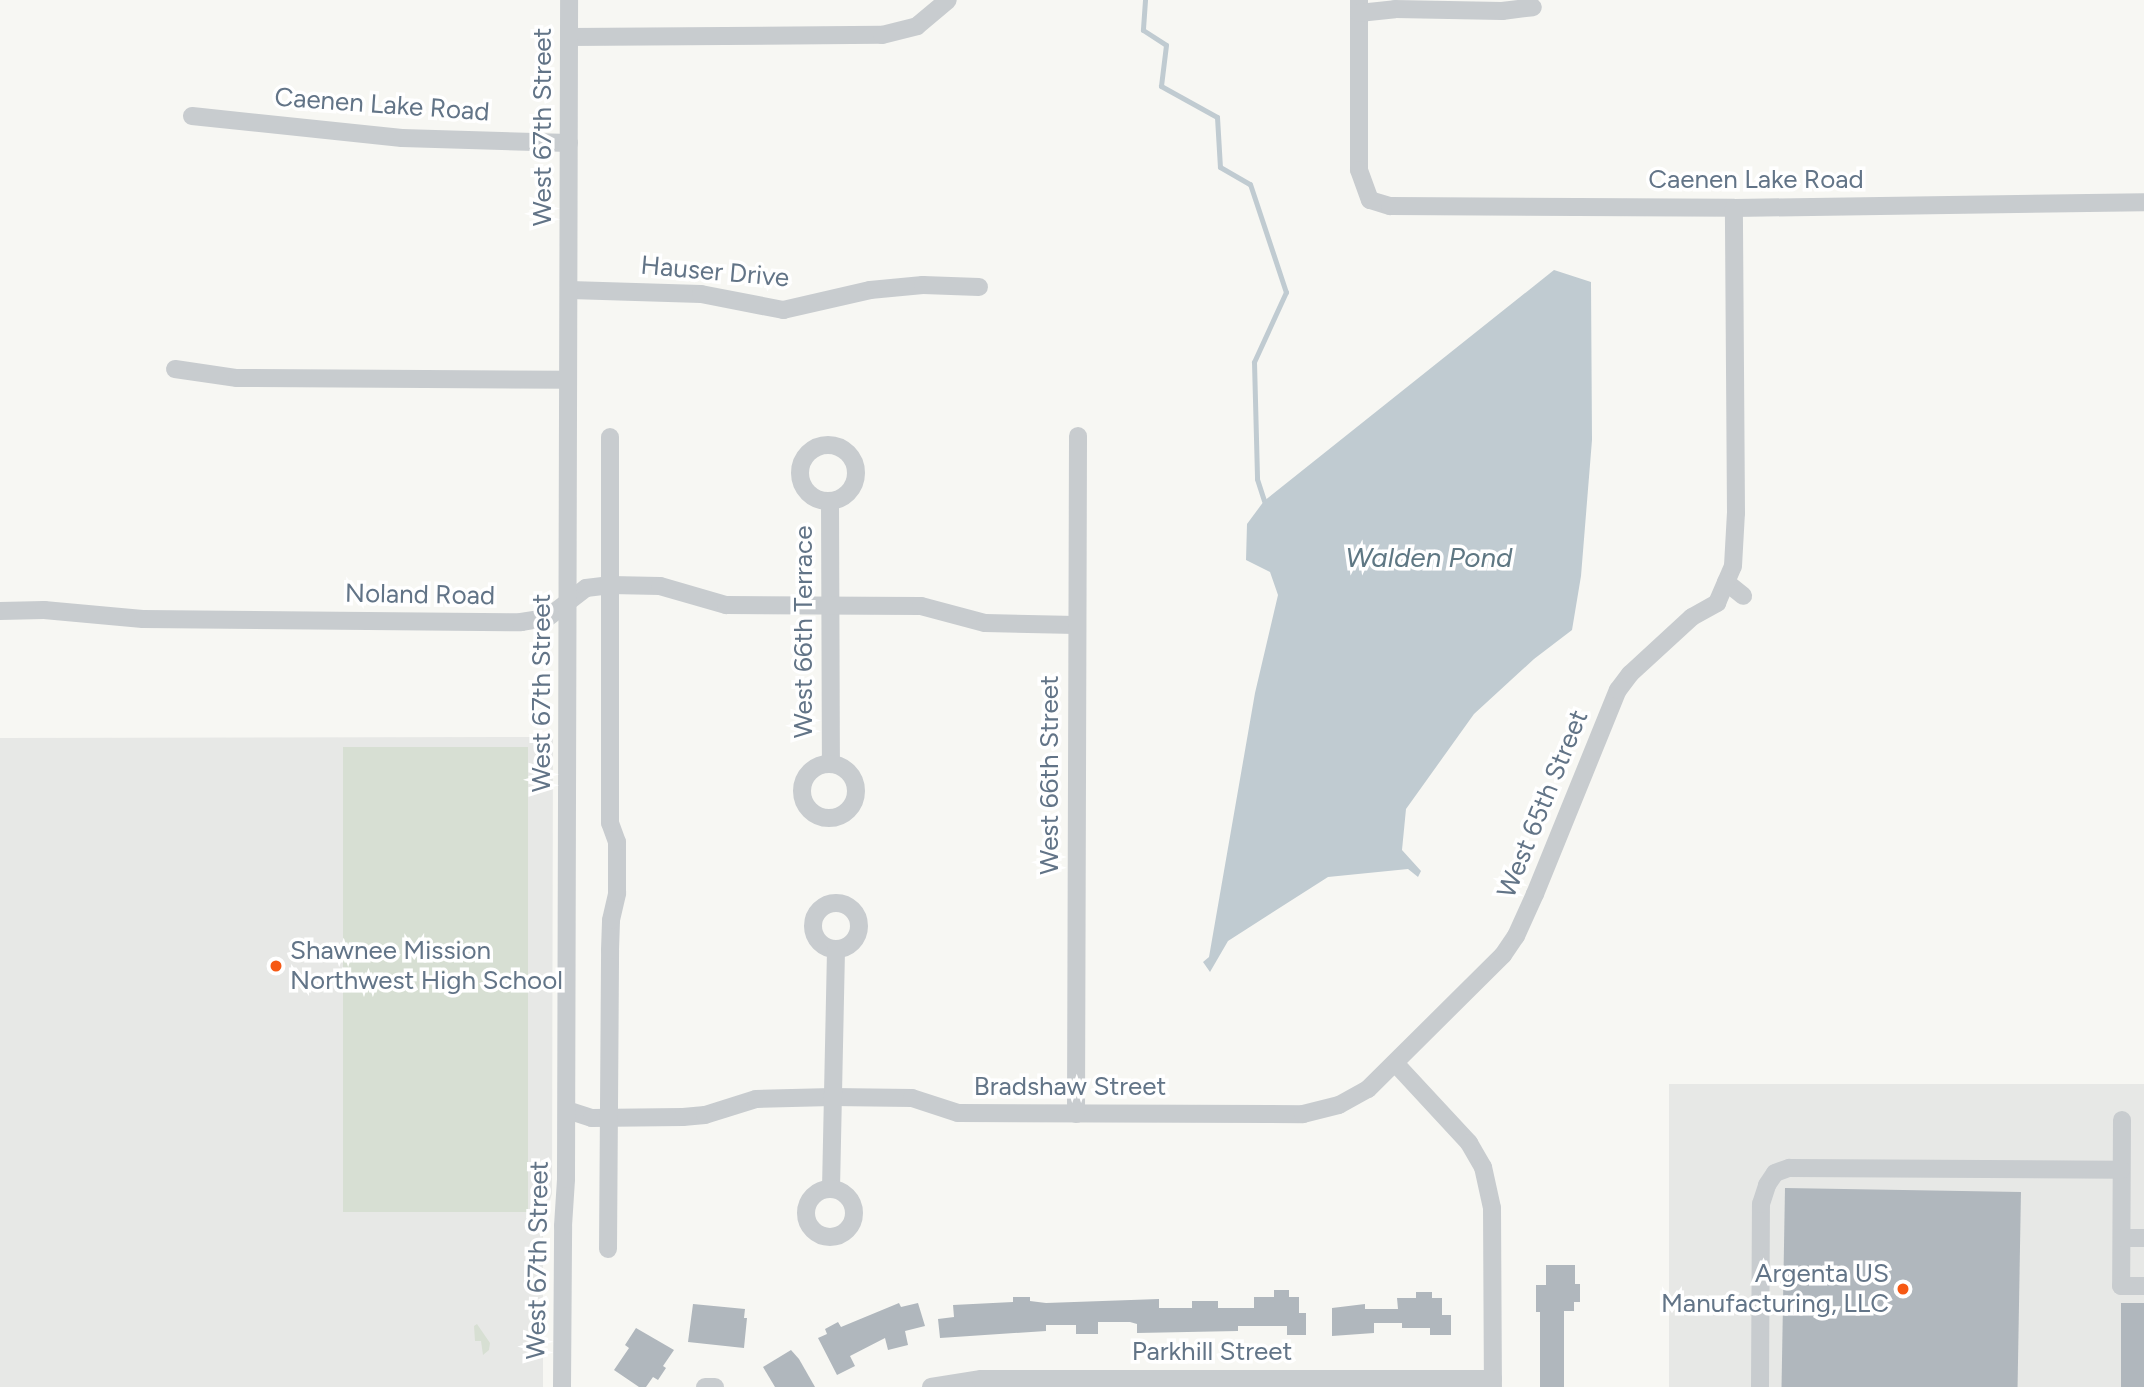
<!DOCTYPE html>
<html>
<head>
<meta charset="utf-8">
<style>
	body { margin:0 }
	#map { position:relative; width:2144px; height:1387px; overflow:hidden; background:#f7f7f3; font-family:Figtree,sans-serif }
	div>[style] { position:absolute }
	.built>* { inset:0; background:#e7e8e6; transform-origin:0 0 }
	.green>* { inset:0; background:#d7dfd3; transform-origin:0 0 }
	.water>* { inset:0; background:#c0cbd1 }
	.stream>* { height:5px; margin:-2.5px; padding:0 2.5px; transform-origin:2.5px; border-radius:2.5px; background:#c0cbd1 }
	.building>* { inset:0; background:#b0b7bd; transform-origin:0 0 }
	.minor>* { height:18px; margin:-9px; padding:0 9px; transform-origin:9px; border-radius:9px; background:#c8cccf }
	.minor>.ring { margin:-9px; padding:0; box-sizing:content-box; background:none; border:18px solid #c8cccf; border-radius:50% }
	.dots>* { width:19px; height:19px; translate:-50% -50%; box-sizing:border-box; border:4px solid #fff; border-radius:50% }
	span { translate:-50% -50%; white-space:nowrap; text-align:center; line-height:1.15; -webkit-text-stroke:7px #fff; paint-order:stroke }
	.street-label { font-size:26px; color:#627487 }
	.poi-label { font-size:26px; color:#627487 }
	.left { translate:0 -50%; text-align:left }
	.right { translate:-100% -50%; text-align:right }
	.water-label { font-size:28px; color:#5e7783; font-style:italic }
</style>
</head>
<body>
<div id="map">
	<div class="built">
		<div style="clip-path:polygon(553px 737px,552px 1194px,543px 1219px,543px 1387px,0 1387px,0 738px)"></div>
		<div style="left:2144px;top:1084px;width:303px;height:475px;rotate:90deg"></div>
	</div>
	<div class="green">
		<div style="left:343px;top:747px;width:185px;height:465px"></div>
		<div style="clip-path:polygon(477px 1324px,490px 1343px,489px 1350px,483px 1355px,481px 1341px,475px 1341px,474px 1326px)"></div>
	</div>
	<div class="water">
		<div style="clip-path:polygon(1554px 270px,1591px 282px,1592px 440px,1581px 576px,1572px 630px,1534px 659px,1474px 714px,1406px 809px,1402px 850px,1421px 871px,1418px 877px,1408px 869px,1328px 877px,1228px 941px,1210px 972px,1203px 962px,1209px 957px,1255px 693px,1278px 595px,1270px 572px,1246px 560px,1247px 524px,1264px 501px)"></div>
	</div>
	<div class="stream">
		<div style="left:1145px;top:0;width:30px;rotate:94deg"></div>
		<div style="left:1143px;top:30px;width:27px;rotate:33deg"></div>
		<div style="left:1166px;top:45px;width:41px;rotate:97deg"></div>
		<div style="left:1161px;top:86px;width:64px;rotate:29deg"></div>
		<div style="left:1217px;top:117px;width:50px;rotate:86.6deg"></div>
		<div style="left:1220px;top:167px;width:34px;rotate:30deg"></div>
		<div style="left:1250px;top:184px;width:114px;rotate:71.6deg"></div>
		<div style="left:1286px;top:292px;width:77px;rotate:114.6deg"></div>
		<div style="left:1254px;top:362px;width:117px;rotate:88.5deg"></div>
		<div style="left:1257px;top:479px;width:23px;rotate:72deg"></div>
	</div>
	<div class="building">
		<div style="left:1785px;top:1188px;width:236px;height:199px;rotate:1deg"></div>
		<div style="clip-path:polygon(1546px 1265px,1575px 1265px,1575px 1284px,1580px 1284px,1580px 1302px,1574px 1302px,1574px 1311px,1564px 1311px,1564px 1387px,1540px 1387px,1540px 1312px,1536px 1312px,1536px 1285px,1546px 1285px)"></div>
		<div style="clip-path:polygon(1274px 1290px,1289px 1290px,1289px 1297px,1299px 1297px,1299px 1313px,1306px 1313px,1306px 1335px,1287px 1335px,1287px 1326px,1238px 1326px,1238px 1331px,1137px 1333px,1137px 1324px,1130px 1322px,1098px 1322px,1098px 1334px,1076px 1334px,1076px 1325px,1046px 1325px,1046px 1331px,940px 1338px,938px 1319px,954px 1317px,953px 1305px,1013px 1302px,1013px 1297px,1030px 1297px,1030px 1301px,1046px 1303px,1159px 1299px,1159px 1308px,1192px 1308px,1192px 1301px,1218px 1301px,1218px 1308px,1254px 1308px,1254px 1297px,1274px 1297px)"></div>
		<div style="clip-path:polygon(1416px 1292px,1432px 1292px,1432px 1298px,1442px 1298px,1442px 1315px,1451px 1315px,1451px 1335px,1430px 1335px,1430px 1328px,1402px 1328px,1402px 1323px,1374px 1323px,1374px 1333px,1332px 1336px,1332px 1308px,1365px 1304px,1365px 1309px,1398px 1309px,1397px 1298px,1416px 1298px)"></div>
		<div style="clip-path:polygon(899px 1303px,901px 1307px,918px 1303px,925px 1326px,905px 1331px,908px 1345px,888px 1350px,885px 1338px,850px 1356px,855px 1366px,837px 1375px,818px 1338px,827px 1334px,825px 1329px,838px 1322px,841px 1327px)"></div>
		<div style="left:2121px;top:1303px;width:23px;height:84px"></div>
		<div style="clip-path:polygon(693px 1304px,745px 1309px,744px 1318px,747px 1318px,744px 1348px,688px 1342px)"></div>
		<div style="clip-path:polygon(636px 1328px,674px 1350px,663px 1366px,666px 1368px,658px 1380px,653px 1377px,646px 1387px,639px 1387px,614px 1370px,629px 1348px,625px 1345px)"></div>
		<div style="clip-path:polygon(791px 1350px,799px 1359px,815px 1387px,775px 1387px,763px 1367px)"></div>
	</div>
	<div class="minor">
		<div style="left:1359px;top:0;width:170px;rotate:90deg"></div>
		<div style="left:1359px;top:170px;width:32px;rotate:70deg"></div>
		<div style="left:1370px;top:200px;width:21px;rotate:17deg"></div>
		<div style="left:1390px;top:206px;width:344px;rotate:0.3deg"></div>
		<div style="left:1734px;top:208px;width:410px;rotate:-0.8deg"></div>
		<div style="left:1359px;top:13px;width:36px;rotate:-6deg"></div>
		<div style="left:1395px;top:9px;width:107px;rotate:1.1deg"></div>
		<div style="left:1502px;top:11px;width:31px;rotate:-7deg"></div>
		<div style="left:569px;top:37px;width:313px;rotate:-0.4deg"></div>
		<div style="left:882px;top:35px;width:36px;rotate:-14deg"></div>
		<div style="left:917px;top:26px;width:40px;rotate:-40deg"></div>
		<div style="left:192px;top:116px;width:211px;rotate:6deg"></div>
		<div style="left:402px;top:138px;width:167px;rotate:1.7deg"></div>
		<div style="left:570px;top:290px;width:131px;rotate:1.7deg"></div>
		<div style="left:701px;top:294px;width:84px;rotate:11deg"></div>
		<div style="left:783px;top:310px;width:89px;rotate:-12.9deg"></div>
		<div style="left:870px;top:290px;width:53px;rotate:-5.4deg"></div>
		<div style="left:923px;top:285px;width:56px;rotate:2deg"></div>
		<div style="left:175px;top:369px;width:63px;rotate:8.3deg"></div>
		<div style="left:237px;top:378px;width:331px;rotate:0.3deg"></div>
		<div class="ring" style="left:800px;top:445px;width:38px;height:38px"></div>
		<div style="left:830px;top:501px;width:263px;rotate:89.8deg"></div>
		<div style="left:1726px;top:582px;width:22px;rotate:39deg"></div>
		<div style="left:0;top:611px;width:44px;rotate:-1.3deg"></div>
		<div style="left:44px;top:610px;width:99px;rotate:5.2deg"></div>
		<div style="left:143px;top:619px;width:378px;rotate:0.5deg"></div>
		<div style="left:521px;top:622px;width:26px;rotate:-9deg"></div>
		<div style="left:547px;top:618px;width:49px;rotate:-37.6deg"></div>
		<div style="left:586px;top:588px;width:25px;rotate:-7deg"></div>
		<div style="left:611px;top:585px;width:49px;rotate:1.2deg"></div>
		<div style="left:660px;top:586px;width:69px;rotate:16.1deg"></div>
		<div style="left:726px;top:605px;width:195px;rotate:0.3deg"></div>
		<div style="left:921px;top:606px;width:66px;rotate:14.9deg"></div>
		<div style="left:985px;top:623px;width:91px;rotate:1.3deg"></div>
		<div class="ring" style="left:802px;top:764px;width:36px;height:36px"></div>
		<div class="ring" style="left:813px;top:903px;width:28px;height:28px"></div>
		<div style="left:1395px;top:1063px;width:109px;rotate:47.2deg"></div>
		<div style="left:1469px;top:1143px;width:28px;rotate:60deg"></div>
		<div style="left:1483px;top:1167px;width:42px;rotate:77.6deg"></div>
		<div style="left:1492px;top:1208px;width:179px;rotate:89.7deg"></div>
		<div style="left:567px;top:1110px;width:26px;rotate:18deg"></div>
		<div style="left:592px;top:1118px;width:91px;rotate:-0.6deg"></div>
		<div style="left:683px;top:1117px;width:22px;rotate:-5deg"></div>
		<div style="left:705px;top:1115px;width:53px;rotate:-17.4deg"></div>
		<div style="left:756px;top:1099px;width:76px;rotate:-1.5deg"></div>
		<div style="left:832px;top:1097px;width:80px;rotate:0.7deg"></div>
		<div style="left:912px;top:1098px;width:48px;rotate:18.1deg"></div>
		<div style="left:958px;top:1113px;width:345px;rotate:0.2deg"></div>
		<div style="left:1303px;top:1114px;width:37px;rotate:-14deg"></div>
		<div style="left:1339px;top:1105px;width:33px;rotate:-29deg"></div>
		<div style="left:1368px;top:1089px;width:190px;rotate:-44.8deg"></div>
		<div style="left:1503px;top:955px;width:23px;rotate:-56deg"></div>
		<div style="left:1516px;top:936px;width:46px;rotate:-65.7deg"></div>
		<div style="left:1535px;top:894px;width:220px;rotate:-67.9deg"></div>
		<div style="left:1618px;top:690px;width:20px;rotate:-53deg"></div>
		<div style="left:1630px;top:674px;width:84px;rotate:-42.6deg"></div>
		<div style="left:1692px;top:617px;width:29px;rotate:-29deg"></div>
		<div style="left:1717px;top:603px;width:40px;rotate:-66.6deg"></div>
		<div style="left:1733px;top:566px;width:53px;rotate:-86.8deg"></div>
		<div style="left:1736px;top:513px;width:305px;rotate:-90.4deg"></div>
		<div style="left:1076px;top:1114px;width:678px;rotate:-89.83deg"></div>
		<div style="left:2122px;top:1120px;width:166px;rotate:90.3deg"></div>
		<div style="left:2121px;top:1286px;width:23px"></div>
		<div style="left:831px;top:1189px;width:240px;rotate:-88.8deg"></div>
		<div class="ring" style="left:806px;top:1189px;width:30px;height:30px"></div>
		<div style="left:2122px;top:1238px;width:22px"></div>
		<div style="left:608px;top:1249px;width:299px;rotate:-89.6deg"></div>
		<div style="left:610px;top:950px;width:30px;rotate:-88deg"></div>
		<div style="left:611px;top:920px;width:28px;rotate:-77deg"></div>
		<div style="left:617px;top:893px;width:51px;rotate:-90deg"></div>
		<div style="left:617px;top:842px;width:20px;rotate:-110deg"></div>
		<div style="left:610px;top:823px;width:386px;rotate:-90deg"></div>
		<div style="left:562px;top:1387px;width:161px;rotate:-89.6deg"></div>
		<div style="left:563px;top:1226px;width:47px;rotate:-86.3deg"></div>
		<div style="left:566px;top:1179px;width:1179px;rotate:-89.85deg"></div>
		<div style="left:705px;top:1387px;width:10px"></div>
		<div style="left:931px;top:1387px;width:51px;rotate:-9.1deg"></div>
		<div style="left:981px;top:1379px;width:512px"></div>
		<div style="left:1760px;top:1387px;width:183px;rotate:-89.7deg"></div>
		<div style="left:1761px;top:1204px;width:20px;rotate:-72deg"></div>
		<div style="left:1767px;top:1185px;width:14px;rotate:-56deg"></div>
		<div style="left:1775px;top:1173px;width:15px;rotate:-20deg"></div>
		<div style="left:1789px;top:1168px;width:332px;rotate:0.3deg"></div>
	</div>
	<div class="dots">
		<div style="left:276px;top:966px;background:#f65914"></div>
		<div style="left:1903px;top:1289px;background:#f65914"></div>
	</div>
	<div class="street-label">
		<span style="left:382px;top:105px;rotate:4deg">Caenen Lake Road</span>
		<span style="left:543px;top:127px;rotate:-90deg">West 67th Street</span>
		<span style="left:1756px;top:180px">Caenen Lake Road</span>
		<span style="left:715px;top:272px;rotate:5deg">Hauser Drive</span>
		<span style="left:420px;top:595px;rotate:1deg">Noland Road</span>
		<span style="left:804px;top:632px;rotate:-90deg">West 66th Terrace</span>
		<span style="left:542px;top:693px;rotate:-90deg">West 67th Street</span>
		<span style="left:1050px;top:775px;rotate:-90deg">West 66th Street</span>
		<span style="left:1543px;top:804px;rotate:-68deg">West 65th Street</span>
		<span style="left:1070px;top:1087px">Bradshaw Street</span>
		<span style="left:538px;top:1260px;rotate:-89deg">West 67th Street</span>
		<span style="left:1212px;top:1352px">Parkhill Street</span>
	</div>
	<div class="poi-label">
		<span class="left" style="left:290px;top:966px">Shawnee Mission<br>Northwest High School</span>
		<span class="right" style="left:1889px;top:1289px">Argenta US<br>Manufacturing, LLC</span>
	</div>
	<div class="water-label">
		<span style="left:1429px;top:557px">Walden Pond</span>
	</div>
</div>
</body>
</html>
